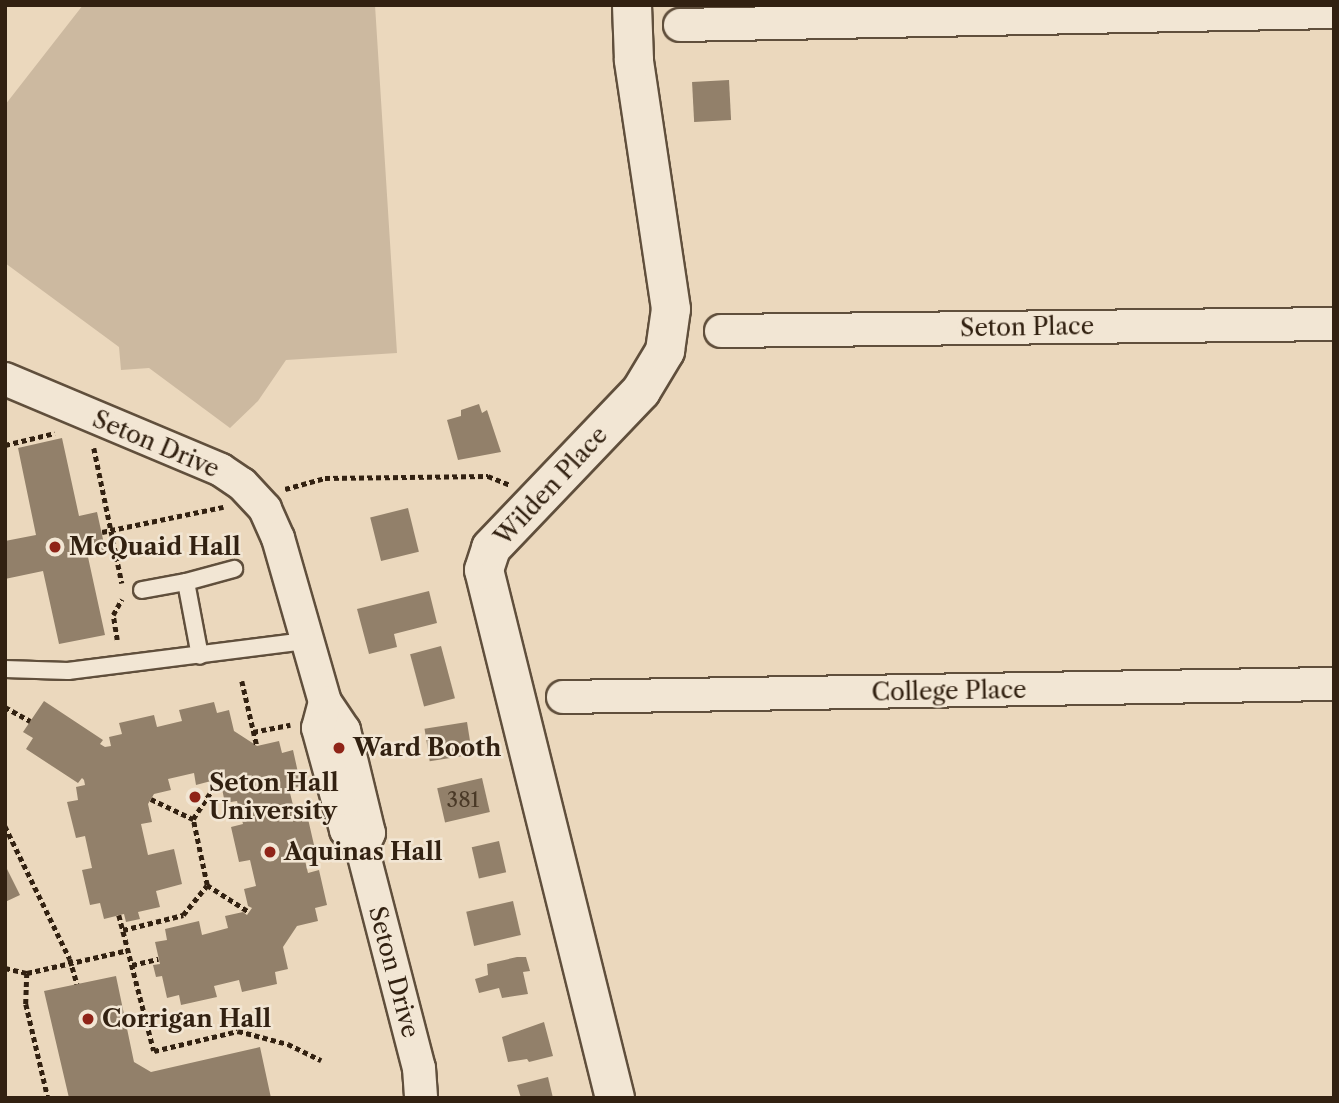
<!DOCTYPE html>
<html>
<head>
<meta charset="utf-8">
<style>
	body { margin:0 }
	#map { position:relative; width:1339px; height:1103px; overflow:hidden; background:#ebd8bd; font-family:"Libre Caslon Text",serif }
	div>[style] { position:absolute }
	.green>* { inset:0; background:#ccb9a0 }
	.building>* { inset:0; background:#92806a; transform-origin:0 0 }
	.path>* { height:4.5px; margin-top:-2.25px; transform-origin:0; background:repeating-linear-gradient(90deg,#322111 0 5px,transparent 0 8.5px) }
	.roads { filter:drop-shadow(2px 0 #604f3c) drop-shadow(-2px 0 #604f3c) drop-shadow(0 2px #604f3c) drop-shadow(0 -2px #604f3c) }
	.lane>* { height:16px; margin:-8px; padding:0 8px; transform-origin:8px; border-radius:8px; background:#f2e6d4 }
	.street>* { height:32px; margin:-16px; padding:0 16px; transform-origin:16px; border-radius:16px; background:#f2e6d4 }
	.secondary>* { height:38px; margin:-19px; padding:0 19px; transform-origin:19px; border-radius:19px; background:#f2e6d4 }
	.dots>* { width:19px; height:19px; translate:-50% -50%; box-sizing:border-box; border:4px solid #f2e6d4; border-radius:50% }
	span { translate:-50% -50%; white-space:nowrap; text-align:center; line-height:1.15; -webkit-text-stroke:5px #f2e6d4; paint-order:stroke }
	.number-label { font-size:21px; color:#4a3927 }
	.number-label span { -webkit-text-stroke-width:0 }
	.street-label { font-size:24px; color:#322111 }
	.poi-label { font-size:24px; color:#322111; font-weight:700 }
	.left { translate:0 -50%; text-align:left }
	.frame { position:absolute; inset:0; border:7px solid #322111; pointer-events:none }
</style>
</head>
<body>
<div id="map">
	<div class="green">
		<div style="clip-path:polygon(83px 5px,375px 5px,397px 353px,286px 360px,258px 401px,230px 428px,149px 368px,121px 370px,119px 347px,5px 263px,5px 105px)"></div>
	</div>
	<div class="building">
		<div style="left:729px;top:80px;width:40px;height:37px;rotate:87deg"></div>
		<div style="clip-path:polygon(479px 404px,482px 413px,487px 410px,501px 452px,458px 460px,447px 420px,461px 416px,461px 410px)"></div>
		<div style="clip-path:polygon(62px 438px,79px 516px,97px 512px,106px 553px,88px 557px,105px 635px,59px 644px,43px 571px,5px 579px,5px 541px,36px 535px,18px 448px)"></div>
		<div style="left:408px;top:508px;width:45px;height:39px;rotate:76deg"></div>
		<div style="clip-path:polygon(429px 591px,437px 623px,394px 634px,397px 647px,369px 654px,357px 609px)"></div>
		<div style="left:441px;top:646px;width:54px;height:32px;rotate:75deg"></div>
		<div style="clip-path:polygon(44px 701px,103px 740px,100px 744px,105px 747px,111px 746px,109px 737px,122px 734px,119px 723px,154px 715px,157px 727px,182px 721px,179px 710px,214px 702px,217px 713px,229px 710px,234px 731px,257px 746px,279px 741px,282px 753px,293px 750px,301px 786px,289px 789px,295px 813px,306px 810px,314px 845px,302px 848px,308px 873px,319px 870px,327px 905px,315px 908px,318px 921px,297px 926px,283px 947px,288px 969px,275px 972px,277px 984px,242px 992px,239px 980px,214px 986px,217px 997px,181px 1005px,179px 995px,167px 998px,162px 976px,156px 977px,153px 965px,160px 964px,155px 942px,167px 940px,165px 929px,199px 921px,202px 935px,228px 928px,225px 916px,243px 912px,247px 915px,252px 908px,248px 906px,244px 889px,256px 886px,250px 860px,239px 862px,231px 827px,243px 824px,237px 801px,225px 803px,221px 784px,224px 781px,215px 775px,211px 781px,196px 785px,194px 773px,168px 779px,171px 790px,154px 794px,148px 804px,152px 822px,141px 824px,148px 855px,174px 849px,182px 884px,156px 891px,160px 907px,138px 912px,140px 919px,126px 922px,124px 914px,104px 919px,100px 903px,90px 905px,82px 870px,92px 868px,85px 836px,76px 838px,67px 802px,78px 800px,76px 787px,85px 785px,84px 780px,82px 778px,78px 783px,26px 749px,33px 738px,23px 732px)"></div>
		<div style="left:467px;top:722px;width:33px;height:43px;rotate:81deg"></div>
		<div style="left:482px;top:778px;width:35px;height:46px;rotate:77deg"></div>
		<div style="left:499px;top:841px;width:32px;height:28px;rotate:77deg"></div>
		<div style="clip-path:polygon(5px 865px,20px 895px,5px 902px)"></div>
		<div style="left:513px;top:901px;width:35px;height:48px;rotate:77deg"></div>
		<div style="clip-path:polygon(517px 957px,526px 957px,530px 971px,523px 972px,528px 994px,502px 998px,499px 988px,479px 993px,475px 979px,488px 975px,487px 964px)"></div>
		<div style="clip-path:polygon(116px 976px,134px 1062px,151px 1072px,260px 1047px,271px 1098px,69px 1098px,44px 991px)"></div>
		<div style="clip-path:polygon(544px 1022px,553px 1056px,529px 1062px,527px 1059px,508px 1062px,502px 1037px)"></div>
		<div style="clip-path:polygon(548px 1077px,553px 1098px,521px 1098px,517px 1085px)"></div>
	</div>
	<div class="path">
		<div style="left:5px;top:445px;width:51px;rotate:-13.5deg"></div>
		<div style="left:94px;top:448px;width:138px;rotate:78.3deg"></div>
		<div style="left:285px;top:489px;width:41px;rotate:-15.4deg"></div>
		<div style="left:325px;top:478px;width:163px;rotate:-0.7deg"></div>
		<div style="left:488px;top:476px;width:24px;rotate:22deg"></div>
		<div style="left:102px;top:532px;width:124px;rotate:-11.7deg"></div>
		<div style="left:117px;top:640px;width:25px;rotate:-99deg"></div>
		<div style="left:113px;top:615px;width:18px;rotate:-61deg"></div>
		<div style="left:242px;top:681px;width:67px;rotate:77deg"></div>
		<div style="left:5px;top:707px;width:29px;rotate:29deg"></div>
		<div style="left:253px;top:732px;width:38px;rotate:-11deg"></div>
		<div style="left:151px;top:799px;width:47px;rotate:25.5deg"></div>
		<div style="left:5px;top:826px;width:148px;rotate:64deg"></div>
		<div style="left:70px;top:959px;width:26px;rotate:74deg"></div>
		<div style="left:207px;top:885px;width:50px;rotate:32.7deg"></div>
		<div style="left:119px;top:915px;width:140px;rotate:75.6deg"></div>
		<div style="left:154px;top:1051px;width:86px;rotate:-13.4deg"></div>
		<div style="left:238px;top:1031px;width:52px;rotate:14.6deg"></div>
		<div style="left:288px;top:1044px;width:37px;rotate:26deg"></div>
		<div style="left:123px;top:930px;width:62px;rotate:-14deg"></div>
		<div style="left:183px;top:915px;width:38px;rotate:-51deg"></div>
		<div style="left:207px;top:885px;width:67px;rotate:-102deg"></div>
		<div style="left:193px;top:819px;width:49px;rotate:-56.6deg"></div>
		<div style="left:132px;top:965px;width:27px;rotate:-13deg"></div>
		<div style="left:5px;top:968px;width:23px;rotate:13deg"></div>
		<div style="left:27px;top:973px;width:104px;rotate:-12.8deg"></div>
		<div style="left:27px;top:973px;width:31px;rotate:92deg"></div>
		<div style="left:26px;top:1004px;width:97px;rotate:76.8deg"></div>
	</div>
	<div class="roads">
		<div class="lane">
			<div style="left:186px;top:582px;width:50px;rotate:-15.2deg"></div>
			<div style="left:142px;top:590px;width:45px;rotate:-10.3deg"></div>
			<div style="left:186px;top:582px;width:75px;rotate:79.3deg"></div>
			<div style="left:5px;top:669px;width:63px;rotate:1.8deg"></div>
			<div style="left:68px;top:671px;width:241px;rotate:-7.2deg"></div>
		</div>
		<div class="street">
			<div style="left:680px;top:25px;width:654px;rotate:-1.14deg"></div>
			<div style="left:721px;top:331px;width:613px;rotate:-0.65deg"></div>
			<div style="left:5px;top:379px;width:234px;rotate:22.8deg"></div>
			<div style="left:221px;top:470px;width:25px;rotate:34deg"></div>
			<div style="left:242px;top:484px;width:34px;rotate:47deg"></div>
			<div style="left:265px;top:509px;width:32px;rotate:66deg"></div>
			<div style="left:278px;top:538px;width:171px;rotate:74deg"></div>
			<div style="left:325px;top:702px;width:34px;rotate:56deg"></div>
			<div style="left:344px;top:730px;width:106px;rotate:76.4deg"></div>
			<div style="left:369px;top:833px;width:17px;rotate:115deg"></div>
			<div style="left:563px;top:697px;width:771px;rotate:-0.97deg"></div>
			<div style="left:325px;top:702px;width:27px;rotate:105deg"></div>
			<div style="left:318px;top:728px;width:106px;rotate:74.6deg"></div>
			<div style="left:346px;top:830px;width:24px;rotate:48deg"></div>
			<div style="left:362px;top:848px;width:227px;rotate:75.5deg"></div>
			<div style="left:419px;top:1068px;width:30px;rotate:86deg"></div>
		</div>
		<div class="secondary">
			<div style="left:615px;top:1098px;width:544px;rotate:-103.93deg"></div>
			<div style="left:484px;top:570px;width:23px;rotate:-72deg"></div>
			<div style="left:491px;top:548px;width:217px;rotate:-46.3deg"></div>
			<div style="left:641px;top:391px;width:47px;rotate:-59deg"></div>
			<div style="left:665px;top:351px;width:42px;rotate:-81.9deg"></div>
			<div style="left:671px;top:309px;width:252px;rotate:-98.5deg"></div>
			<div style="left:634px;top:60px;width:55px;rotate:-92.1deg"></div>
		</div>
	</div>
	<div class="dots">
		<div style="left:55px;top:547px;background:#8f2418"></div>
		<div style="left:339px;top:748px;background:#8f2418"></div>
		<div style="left:195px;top:797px;background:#8f2418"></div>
		<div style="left:270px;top:852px;background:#8f2418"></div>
		<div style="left:88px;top:1019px;background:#8f2418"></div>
	</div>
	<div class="number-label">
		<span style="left:463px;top:800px">381</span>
	</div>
	<div class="street-label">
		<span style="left:1027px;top:327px;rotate:-1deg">Seton Place</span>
		<span style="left:156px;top:444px;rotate:23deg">Seton Drive</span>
		<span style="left:551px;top:486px;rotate:-47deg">Wilden Place</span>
		<span style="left:949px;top:691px;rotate:-1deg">College Place</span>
		<span style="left:394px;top:972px;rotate:75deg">Seton Drive</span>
	</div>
	<div class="poi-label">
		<span class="left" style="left:69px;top:547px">McQuaid Hall</span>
		<span class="left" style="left:353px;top:748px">Ward Booth</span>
		<span class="left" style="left:209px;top:797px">Seton Hall<br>University</span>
		<span class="left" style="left:284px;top:852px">Aquinas Hall</span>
		<span class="left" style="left:102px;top:1019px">Corrigan Hall</span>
	</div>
	<div class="frame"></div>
</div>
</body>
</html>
